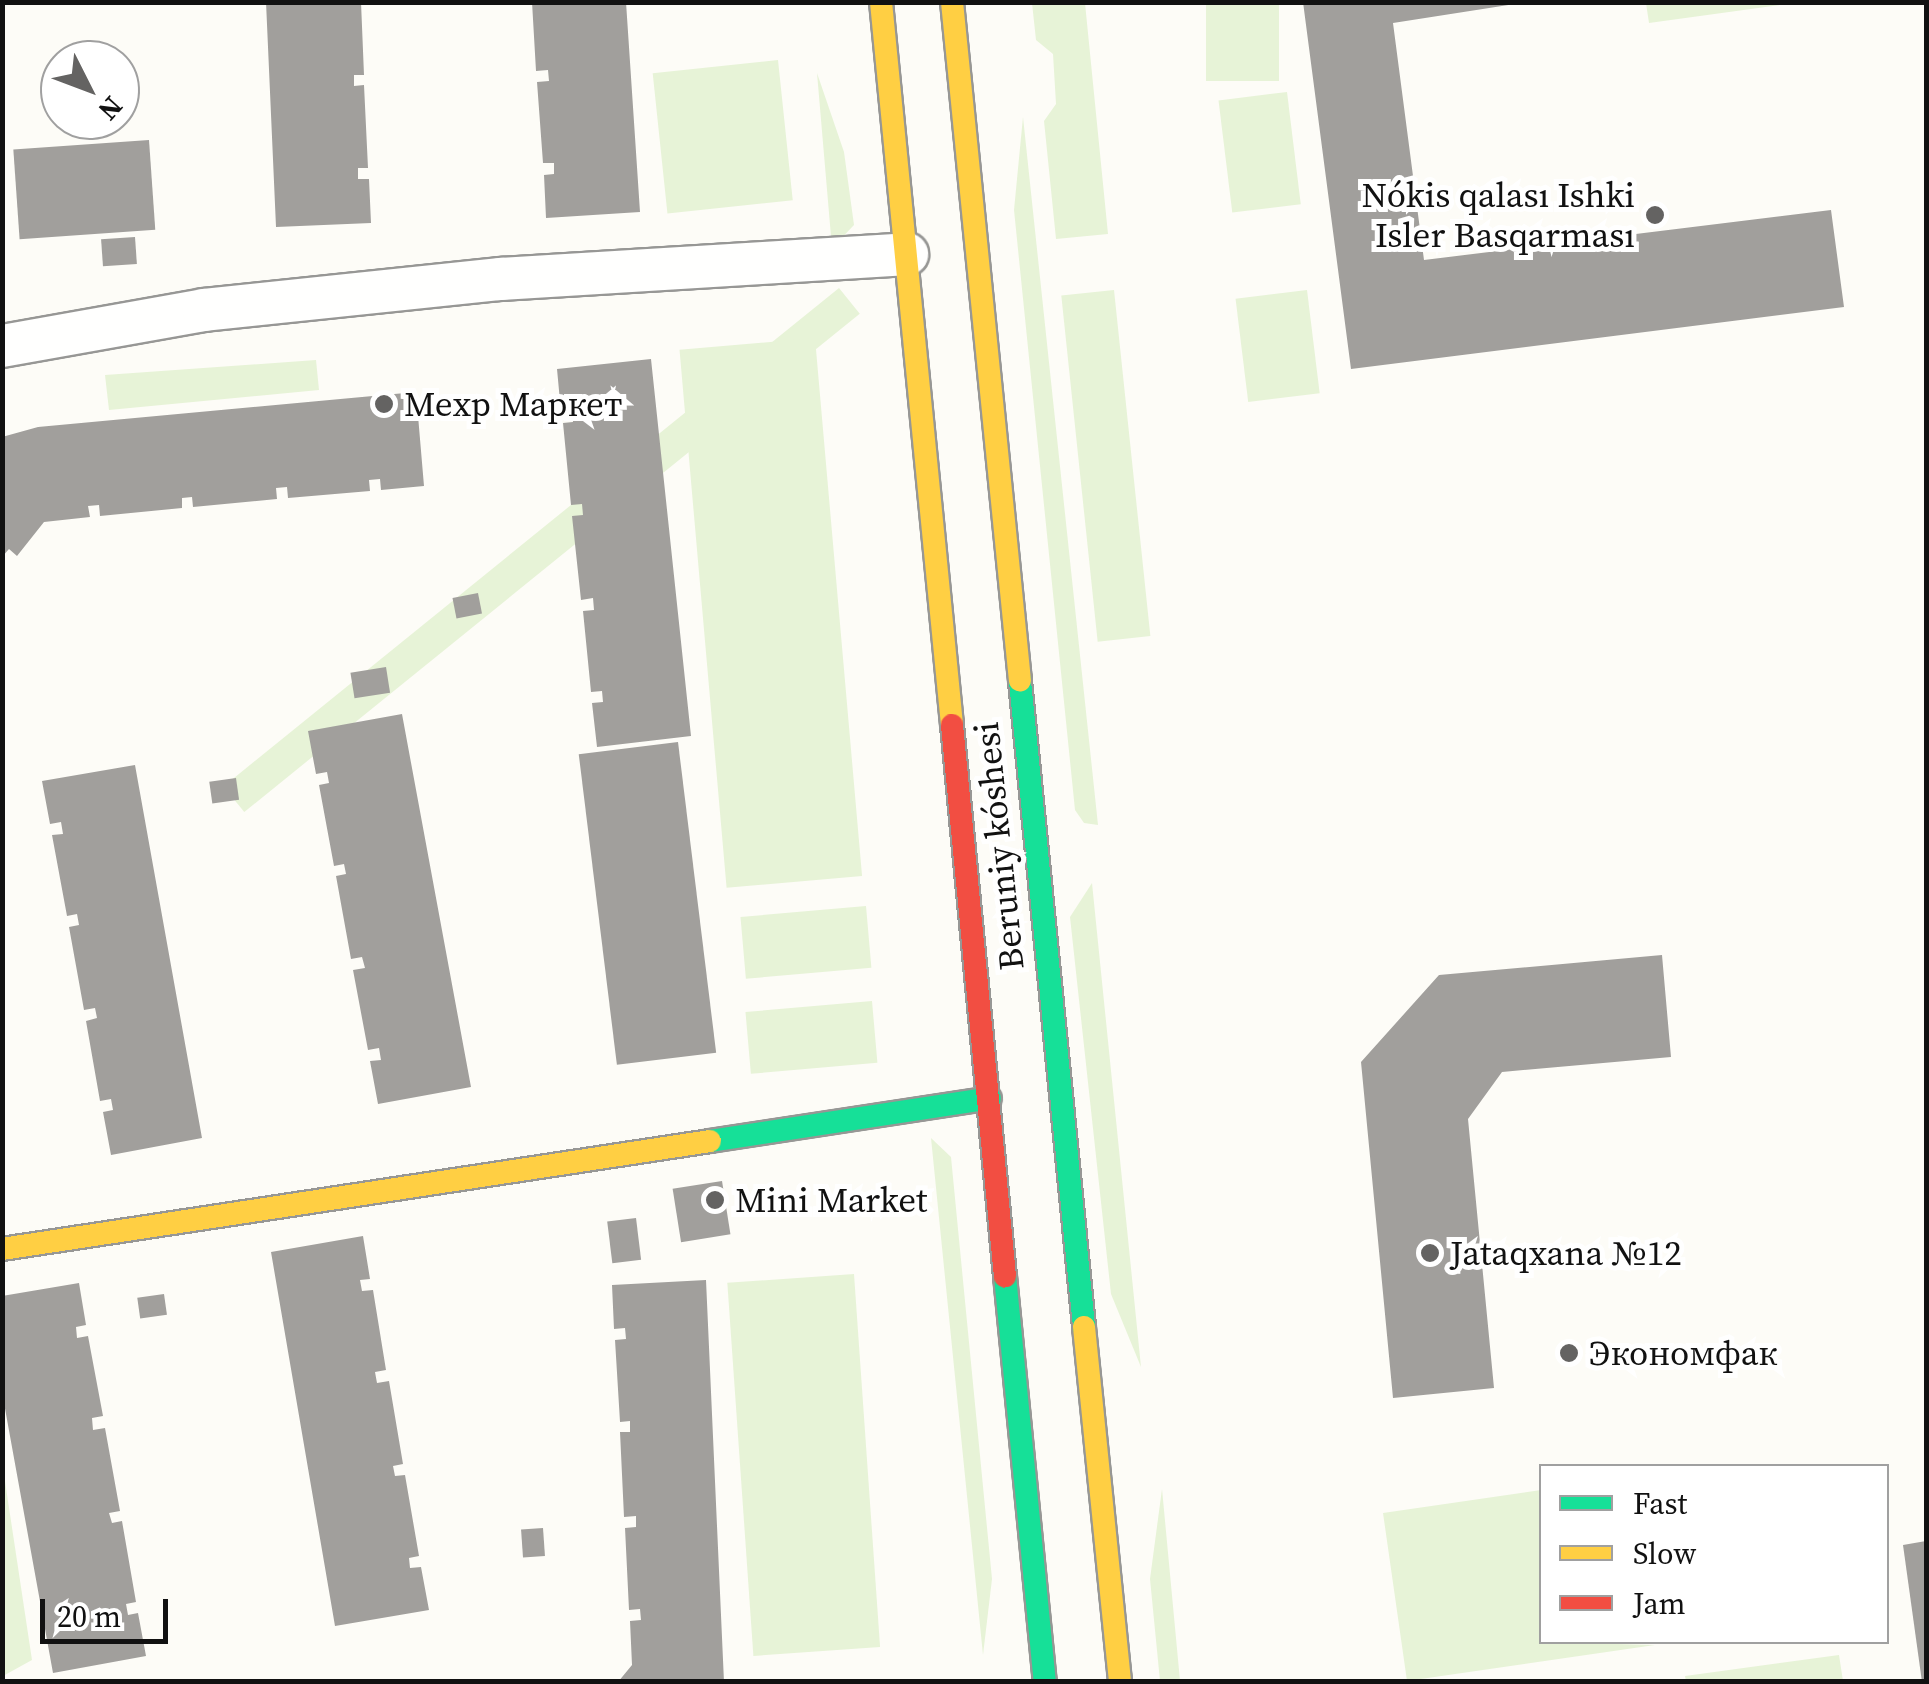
<!DOCTYPE html>
<html>
<head>
<meta charset="utf-8">
<style>
	body { margin:0 }
	#map { position:relative; width:1929px; height:1684px; overflow:hidden; background:#fdfcf7; font-family:"Source Serif 4",serif }
	div>[style] { position:absolute }
	.green>* { inset:0; background:#e7f3d7; transform-origin:0 0 }
	.building>* { inset:0; background:#a19f9c; transform-origin:0 0 }
	.roads { filter:drop-shadow(2px 0 #979795) drop-shadow(-2px 0 #979795) drop-shadow(0 2px #979795) drop-shadow(0 -2px #979795) }
	.street>* { height:42px; margin:-21px; padding:0 21px; transform-origin:21px; border-radius:21px; background:#fffffe }
	.fast>* { height:22px; margin:-11px; padding:0 11px; transform-origin:11px; border-radius:11px; background:#16e098 }
	.slow>* { height:22px; margin:-11px; padding:0 11px; transform-origin:11px; border-radius:11px; background:#ffcf43 }
	.jam>* { height:22px; margin:-11px; padding:0 11px; transform-origin:11px; border-radius:11px; background:#f24e42 }
	.dots>* { width:28px; height:28px; translate:-50% -50%; box-sizing:border-box; border:5px solid #fff; border-radius:50% }
	span { translate:-50% -50%; white-space:nowrap; text-align:center; line-height:1.15; -webkit-text-stroke:10px #fff; paint-order:stroke }
	.poi-label { font-size:35px; color:#111 }
	.right { translate:-100% -50%; text-align:right }
	.left { translate:0 -50%; text-align:left }
	.street-label { font-size:35px; color:#111 }
	.frame { position:absolute; inset:0; border:5px solid #111; pointer-events:none }
	.legend { position:absolute; left:1539px; top:1464px; width:350px; height:180px; box-sizing:border-box; background:#fff; border:2px solid #a0a0a0; margin:0; padding:12px 18px; list-style:none; font-size:30px; color:#111 }
	.legend li { display:flex; align-items:center; gap:20px; height:50px }
	.legend b { width:50px; border:2px solid #a0a0a0 }
	.north { position:absolute; left:40px; top:40px; width:100px; height:100px; box-sizing:border-box; background:#fff; border:2px solid #a0a0a0; border-radius:50%; rotate:132deg; font-size:28px; font-weight:700; line-height:40px; text-align:center; color:#111 }
	.north::after { content:''; display:block; margin:auto; width:35px; height:45px; background:#646362; clip-path:polygon(50% 0,100% 100%,50% 72%,0 100%) }
	.scale { position:absolute; left:40px; top:1599px; width:128px; height:45px; box-sizing:border-box; border:5px solid #111; border-top:0; padding-left:12px; font-size:30px; line-height:35px; white-space:nowrap; color:#111; -webkit-text-stroke:8px #fff; paint-order:stroke }
</style>
</head>
<body>
<div id="map">
	<div class="green">
		<div style="clip-path:polygon(1032px 3px,1085px 3px,1108px 234px,1056px 239px,1044px 121px,1056px 104px,1053px 54px,1036px 40px)"></div>
		<div style="left:1206px;top:3px;width:73px;height:78px"></div>
		<div style="clip-path:polygon(1646px 3px,1646px 2px,1794px 3px,1649px 23px)"></div>
		<div style="left:778px;top:60px;width:141px;height:126px;rotate:84deg"></div>
		<div style="clip-path:polygon(817px 73px,844px 152px,854px 225px,832px 248px)"></div>
		<div style="left:1287px;top:92px;width:113px;height:69px;rotate:83deg"></div>
		<div style="clip-path:polygon(1023px 117px,1098px 825px,1084px 823px,1075px 810px,1014px 210px)"></div>
		<div style="left:839px;top:288px;width:33px;height:792px;rotate:51deg"></div>
		<div style="left:1114px;top:290px;width:348px;height:53px;rotate:84deg"></div>
		<div style="left:1307px;top:290px;width:104px;height:72px;rotate:83deg"></div>
		<div style="left:815px;top:338px;width:540px;height:136px;rotate:85deg"></div>
		<div style="clip-path:polygon(316px 360px,319px 390px,109px 410px,105px 375px)"></div>
		<div style="clip-path:polygon(1092px 883px,1141px 1367px,1111px 1294px,1070px 917px)"></div>
		<div style="left:866px;top:906px;width:62px;height:126px;rotate:85deg"></div>
		<div style="left:872px;top:1001px;width:62px;height:127px;rotate:85deg"></div>
		<div style="clip-path:polygon(931px 1138px,951px 1157px,992px 1579px,983px 1655px)"></div>
		<div style="left:854px;top:1274px;width:374px;height:127px;rotate:86deg"></div>
		<div style="clip-path:polygon(3px 1468px,32px 1660px,3px 1676px,2px 1676px)"></div>
		<div style="clip-path:polygon(1162px 1489px,1180px 1681px,1160px 1681px,1150px 1579px)"></div>
		<div style="clip-path:polygon(1541px 1490px,1542px 1642px,1655px 1645px,1407px 1681px,1383px 1513px)"></div>
		<div style="clip-path:polygon(1839px 1655px,1843px 1681px,1686px 1681px,1685px 1676px)"></div>
	</div>
	<div class="building">
		<div style="clip-path:polygon(266px 2px,361px 2px,364px 75px,354px 75px,354px 86px,364px 85px,368px 168px,358px 168px,358px 179px,369px 179px,371px 223px,276px 227px)"></div>
		<div style="clip-path:polygon(532px 2px,626px 2px,640px 212px,546px 218px,544px 175px,554px 174px,554px 163px,543px 163px,537px 82px,549px 81px,548px 70px,536px 71px)"></div>
		<div style="clip-path:polygon(1303px 2px,1528px 2px,1393px 23px,1424px 260px,1831px 210px,1844px 307px,1351px 369px)"></div>
		<div style="left:149px;top:140px;width:90px;height:136px;rotate:86deg"></div>
		<div style="left:135px;top:237px;width:27px;height:34px;rotate:86deg"></div>
		<div style="clip-path:polygon(651px 359px,691px 736px,597px 747px,592px 703px,603px 702px,602px 691px,591px 692px,583px 611px,594px 610px,593px 598px,581px 600px,572px 516px,583px 515px,582px 504px,571px 505px,563px 423px,573px 422px,572px 411px,561px 412px,557px 369px)"></div>
		<div style="clip-path:polygon(416px 392px,424px 486px,381px 490px,380px 479px,369px 480px,370px 491px,288px 498px,287px 487px,276px 488px,277px 499px,193px 507px,192px 497px,182px 498px,182px 508px,100px 516px,99px 505px,88px 506px,90px 517px,44px 522px,17px 556px,9px 549px,2px 557px,2px 437px,38px 427px)"></div>
		<div style="left:478px;top:593px;width:21px;height:26px;rotate:79deg"></div>
		<div style="left:386px;top:667px;width:26px;height:36px;rotate:81deg"></div>
		<div style="clip-path:polygon(402px 714px,471px 1087px,378px 1104px,370px 1061px,381px 1060px,379px 1048px,368px 1050px,353px 970px,365px 968px,362px 957px,351px 959px,336px 876px,346px 874px,344px 864px,334px 866px,319px 785px,329px 783px,327px 772px,316px 774px,308px 731px)"></div>
		<div style="left:678px;top:742px;width:313px;height:100px;rotate:83deg"></div>
		<div style="clip-path:polygon(135px 765px,202px 1138px,111px 1155px,103px 1112px,113px 1110px,111px 1099px,100px 1101px,86px 1021px,97px 1018px,95px 1008px,84px 1010px,69px 927px,79px 925px,77px 914px,67px 916px,52px 835px,63px 834px,61px 822px,50px 824px,42px 781px)"></div>
		<div style="left:236px;top:778px;width:22px;height:27px;rotate:82deg"></div>
		<div style="clip-path:polygon(1662px 955px,1671px 1057px,1502px 1072px,1468px 1119px,1494px 1388px,1393px 1398px,1361px 1062px,1439px 975px)"></div>
		<div style="left:722px;top:1181px;width:54px;height:50px;rotate:81deg"></div>
		<div style="left:636px;top:1218px;width:42px;height:29px;rotate:83deg"></div>
		<div style="clip-path:polygon(363px 1236px,370px 1279px,360px 1280px,362px 1291px,373px 1290px,386px 1370px,375px 1372px,377px 1383px,389px 1381px,403px 1464px,393px 1466px,395px 1476px,405px 1475px,419px 1556px,409px 1558px,410px 1568px,421px 1567px,429px 1610px,335px 1626px,271px 1252px)"></div>
		<div style="clip-path:polygon(706px 1280px,724px 1682px,618px 1682px,632px 1665px,630px 1621px,641px 1620px,640px 1609px,629px 1610px,625px 1528px,636px 1527px,636px 1516px,624px 1517px,620px 1432px,630px 1432px,630px 1421px,620px 1422px,615px 1340px,626px 1339px,625px 1328px,614px 1329px,612px 1285px)"></div>
		<div style="clip-path:polygon(79px 1283px,86px 1325px,76px 1327px,77px 1338px,88px 1336px,103px 1416px,92px 1418px,93px 1430px,105px 1428px,120px 1511px,109px 1513px,112px 1523px,122px 1521px,136px 1602px,126px 1604px,128px 1615px,138px 1613px,146px 1656px,53px 1673px,2px 1392px,2px 1296px)"></div>
		<div style="left:164px;top:1294px;width:21px;height:27px;rotate:82deg"></div>
		<div style="left:543px;top:1528px;width:28px;height:22px;rotate:86deg"></div>
		<div style="clip-path:polygon(1926px 1541px,1926px 1682px,1922px 1682px,1903px 1545px)"></div>
	</div>
	<div class="roads">
		<div class="street">
			<div style="left:2px;top:346px;width:205px;rotate:-10.1deg"></div>
			<div style="left:204px;top:310px;width:299px;rotate:-6deg"></div>
			<div style="left:501px;top:279px;width:407px;rotate:-3.5deg"></div>
		</div>
		<div class="fast">
			<div style="left:1020px;top:681px;width:649px;rotate:84.34deg"></div>
			<div style="left:710px;top:1141px;width:283px;rotate:-8.7deg"></div>
			<div style="left:1005px;top:1276px;width:408px;rotate:84.4deg"></div>
		</div>
		<div class="slow">
			<div style="left:881px;top:2px;width:726px;rotate:84.39deg"></div>
			<div style="left:952px;top:2px;width:682px;rotate:84.28deg"></div>
			<div style="left:2px;top:1249px;width:716px;rotate:-8.67deg"></div>
			<div style="left:1084px;top:1327px;width:357px;rotate:84.2deg"></div>
		</div>
		<div class="jam">
			<div style="left:952px;top:725px;width:554px;rotate:84.51deg"></div>
		</div>
	</div>
	<div class="dots">
		<div style="left:1655px;top:215px;background:#646362"></div>
		<div style="left:384px;top:404px;background:#646362"></div>
		<div style="left:715px;top:1200px;background:#646362"></div>
		<div style="left:1430px;top:1253px;background:#646362"></div>
		<div style="left:1569px;top:1353px;background:#646362"></div>
	</div>
	<div class="poi-label">
		<span class="right" style="left:1635px;top:215px">Nókis qalası Ishki<br>Isler Basqarması</span>
		<span class="left" style="left:404px;top:404px">Мехр Маркет</span>
		<span class="left" style="left:735px;top:1200px">Mini Market</span>
		<span class="left" style="left:1450px;top:1253px">Jataqxana №12</span>
		<span class="left" style="left:1589px;top:1353px">Экономфак</span>
	</div>
	<div class="street-label">
		<span style="left:999px;top:846px;rotate:-96deg">Beruniy kóshesi</span>
	</div>
	<div class="frame"></div>
	<ul class="legend">
	<li><b style="height:12px;background:#16e098"></b>Fast</li>
	<li><b style="height:12px;background:#ffcf43"></b>Slow</li>
	<li><b style="height:12px;background:#f24e42"></b>Jam</li>
	</ul>
	<div class="north">N</div>
	<div class="scale">20 m</div>
</div>
</body>
</html>
